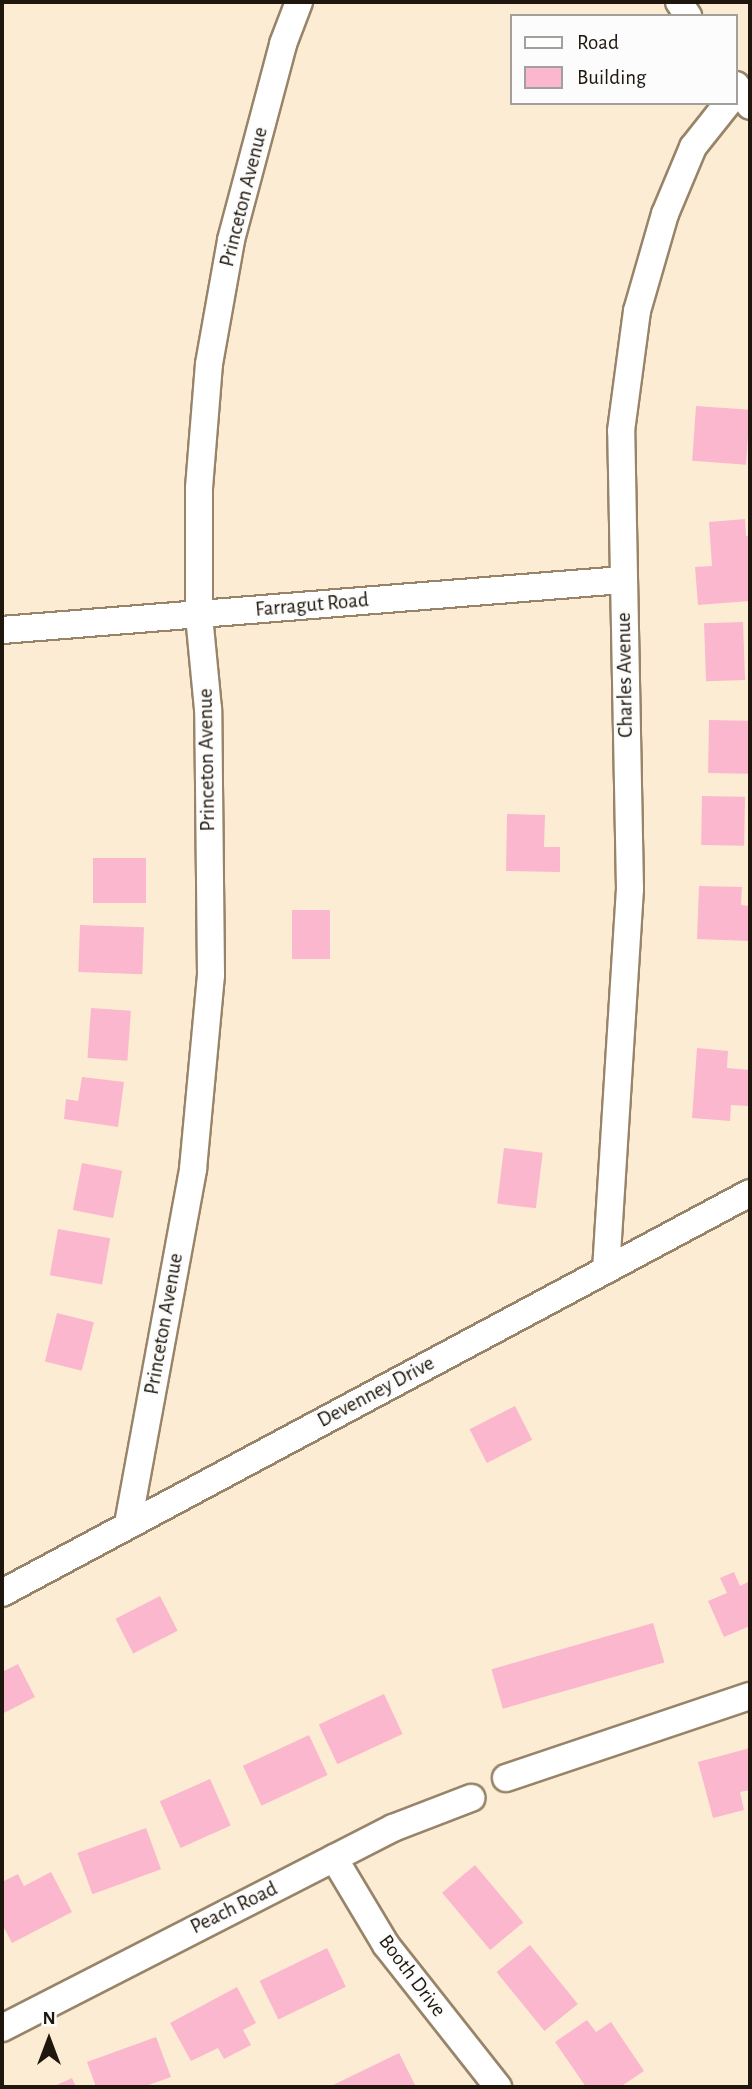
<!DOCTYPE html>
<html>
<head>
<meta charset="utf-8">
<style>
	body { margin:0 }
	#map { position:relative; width:752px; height:2089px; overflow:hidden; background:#fdecd4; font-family:"Alegreya Sans",sans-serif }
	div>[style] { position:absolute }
	.building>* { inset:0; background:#fbb7cd; transform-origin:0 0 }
	.roads { filter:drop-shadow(2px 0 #978469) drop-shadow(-2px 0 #978469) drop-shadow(0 2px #978469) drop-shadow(0 -2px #978469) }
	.street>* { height:26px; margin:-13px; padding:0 13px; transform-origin:13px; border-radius:13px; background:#fff }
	span { translate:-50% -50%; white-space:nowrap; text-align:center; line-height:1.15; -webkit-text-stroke:5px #fbfcfb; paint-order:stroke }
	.street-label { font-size:21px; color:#1f170d }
	.frame { position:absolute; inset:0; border:4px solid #1f170d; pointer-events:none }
	.legend { position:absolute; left:510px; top:14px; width:228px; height:91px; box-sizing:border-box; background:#fbfcfb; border:2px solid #a3a09c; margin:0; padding:9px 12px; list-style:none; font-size:21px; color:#1f170d }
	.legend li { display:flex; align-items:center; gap:14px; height:35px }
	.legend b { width:35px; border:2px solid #a3a09c }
	.north { position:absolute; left:14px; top:2005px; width:70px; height:70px; -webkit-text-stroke:5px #fbfcfb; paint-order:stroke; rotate:0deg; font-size:19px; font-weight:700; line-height:28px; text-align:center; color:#1f170d }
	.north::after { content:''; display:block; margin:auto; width:24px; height:32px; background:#1f170d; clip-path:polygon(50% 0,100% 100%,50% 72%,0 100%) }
</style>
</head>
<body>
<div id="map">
	<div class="building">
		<div style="left:696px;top:406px;width:54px;height:55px;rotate:4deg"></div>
		<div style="clip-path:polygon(745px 519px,746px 536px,750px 535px,750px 601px,698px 605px,695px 567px,712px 566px,709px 522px)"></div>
		<div style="left:743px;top:622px;width:58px;height:39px;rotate:88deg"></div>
		<div style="left:709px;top:720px;width:40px;height:53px;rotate:1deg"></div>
		<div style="left:702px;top:796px;width:43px;height:49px;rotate:1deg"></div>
		<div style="clip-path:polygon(507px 814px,545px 815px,544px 847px,560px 847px,560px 872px,506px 871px)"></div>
		<div style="left:93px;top:858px;width:53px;height:45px"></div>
		<div style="clip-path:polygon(699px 886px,742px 887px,741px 905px,750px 906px,750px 941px,697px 939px)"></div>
		<div style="left:292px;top:910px;width:38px;height:49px"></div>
		<div style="left:80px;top:925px;width:64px;height:47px;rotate:2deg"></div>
		<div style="left:91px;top:1008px;width:40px;height:50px;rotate:4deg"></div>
		<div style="clip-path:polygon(697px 1048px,728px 1051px,727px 1068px,750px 1070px,749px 1106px,731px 1105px,730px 1121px,692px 1118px)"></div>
		<div style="clip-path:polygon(82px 1077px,124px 1082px,118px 1127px,64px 1119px,66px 1099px,78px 1101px)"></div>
		<div style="left:504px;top:1148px;width:39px;height:56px;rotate:7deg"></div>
		<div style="left:82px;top:1163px;width:41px;height:48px;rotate:11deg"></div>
		<div style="left:58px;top:1229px;width:53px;height:47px;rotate:10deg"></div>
		<div style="left:57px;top:1313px;width:38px;height:50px;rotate:14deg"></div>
		<div style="left:515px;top:1406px;width:38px;height:51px;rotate:63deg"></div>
		<div style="clip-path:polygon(734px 1572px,740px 1586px,750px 1581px,750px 1626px,724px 1637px,708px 1601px,727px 1593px,720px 1578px)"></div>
		<div style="left:160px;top:1596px;width:39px;height:50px;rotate:63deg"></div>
		<div style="left:653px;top:1623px;width:41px;height:168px;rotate:74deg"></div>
		<div style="clip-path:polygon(18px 1664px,35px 1697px,2px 1714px,2px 1672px)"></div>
		<div style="left:384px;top:1694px;width:44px;height:72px;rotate:65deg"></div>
		<div style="left:309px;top:1735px;width:44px;height:73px;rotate:65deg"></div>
		<div style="clip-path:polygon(750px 1748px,750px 1790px,740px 1792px,744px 1810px,713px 1818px,698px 1762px)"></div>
		<div style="left:210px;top:1779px;width:51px;height:55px;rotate:66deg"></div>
		<div style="left:146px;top:1828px;width:44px;height:73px;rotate:70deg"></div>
		<div style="left:475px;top:1865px;width:75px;height:43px;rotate:50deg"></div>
		<div style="clip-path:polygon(51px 1872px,72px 1912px,12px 1943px,2px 1924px,2px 1882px,18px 1874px,24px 1886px)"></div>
		<div style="left:530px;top:1945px;width:76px;height:43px;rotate:51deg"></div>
		<div style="left:327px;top:1948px;width:43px;height:75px;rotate:64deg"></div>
		<div style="clip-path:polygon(237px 1987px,256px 2023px,243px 2030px,251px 2045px,224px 2059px,218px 2048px,191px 2061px,170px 2023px)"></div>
		<div style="clip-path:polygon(587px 2020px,596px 2032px,611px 2022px,644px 2071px,620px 2087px,586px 2087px,555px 2042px)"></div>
		<div style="clip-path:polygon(156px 2037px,171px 2077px,143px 2087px,96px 2087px,87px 2062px)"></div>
		<div style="clip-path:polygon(399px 2053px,416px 2087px,329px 2087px)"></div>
		<div style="clip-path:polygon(72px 2078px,76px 2087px,52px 2087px)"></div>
	</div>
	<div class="roads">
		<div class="street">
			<div style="left:679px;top:2px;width:17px;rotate:57deg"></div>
			<div style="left:736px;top:85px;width:25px;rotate:56deg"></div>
			<div style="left:2px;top:630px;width:622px;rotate:-4.61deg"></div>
			<div style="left:606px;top:1270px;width:382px;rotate:-86.4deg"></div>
			<div style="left:630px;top:889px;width:458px;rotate:-91.1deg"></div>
			<div style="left:621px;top:431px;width:121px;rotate:-82.4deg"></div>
			<div style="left:637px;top:311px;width:101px;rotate:-73.9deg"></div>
			<div style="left:665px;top:214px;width:73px;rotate:-67.3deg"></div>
			<div style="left:693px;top:147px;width:56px;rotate:-51.5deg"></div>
			<div style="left:128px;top:1524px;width:361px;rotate:-79.6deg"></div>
			<div style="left:193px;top:1169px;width:195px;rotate:-84.7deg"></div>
			<div style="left:211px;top:975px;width:266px;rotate:-90.6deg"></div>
			<div style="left:208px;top:709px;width:94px;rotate:-95.5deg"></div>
			<div style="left:199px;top:615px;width:127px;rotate:-90deg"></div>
			<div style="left:199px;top:488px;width:124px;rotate:-85.4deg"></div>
			<div style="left:209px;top:364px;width:126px;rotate:-79.9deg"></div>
			<div style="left:231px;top:240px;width:203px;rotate:-75.1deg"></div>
			<div style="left:283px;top:44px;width:45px;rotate:-69.1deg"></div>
			<div style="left:2px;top:1593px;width:848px;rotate:-28.14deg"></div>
			<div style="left:506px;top:1778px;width:257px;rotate:-18.6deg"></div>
			<div style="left:334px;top:1858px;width:101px;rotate:59.1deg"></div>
			<div style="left:386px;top:1945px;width:181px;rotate:51.7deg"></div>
			<div style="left:2px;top:2028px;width:439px;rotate:-27.1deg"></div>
			<div style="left:393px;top:1828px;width:84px;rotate:-21deg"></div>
		</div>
	</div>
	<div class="street-label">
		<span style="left:244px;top:197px;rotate:-76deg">Princeton Avenue</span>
		<span style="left:312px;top:605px;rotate:-5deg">Farragut Road</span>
		<span style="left:625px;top:675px;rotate:-91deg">Charles Avenue</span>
		<span style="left:207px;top:760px;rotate:-91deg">Princeton Avenue</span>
		<span style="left:164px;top:1324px;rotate:-80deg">Princeton Avenue</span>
		<span style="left:376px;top:1392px;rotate:-28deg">Devenney Drive</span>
		<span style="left:234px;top:1908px;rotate:-26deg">Peach Road</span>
		<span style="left:412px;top:1976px;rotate:53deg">Booth Drive</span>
	</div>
	<div class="frame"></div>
	<ul class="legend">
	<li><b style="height:9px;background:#fff"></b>Road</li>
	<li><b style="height:19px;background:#fbb7cd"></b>Building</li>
	</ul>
	<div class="north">N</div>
</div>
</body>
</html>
